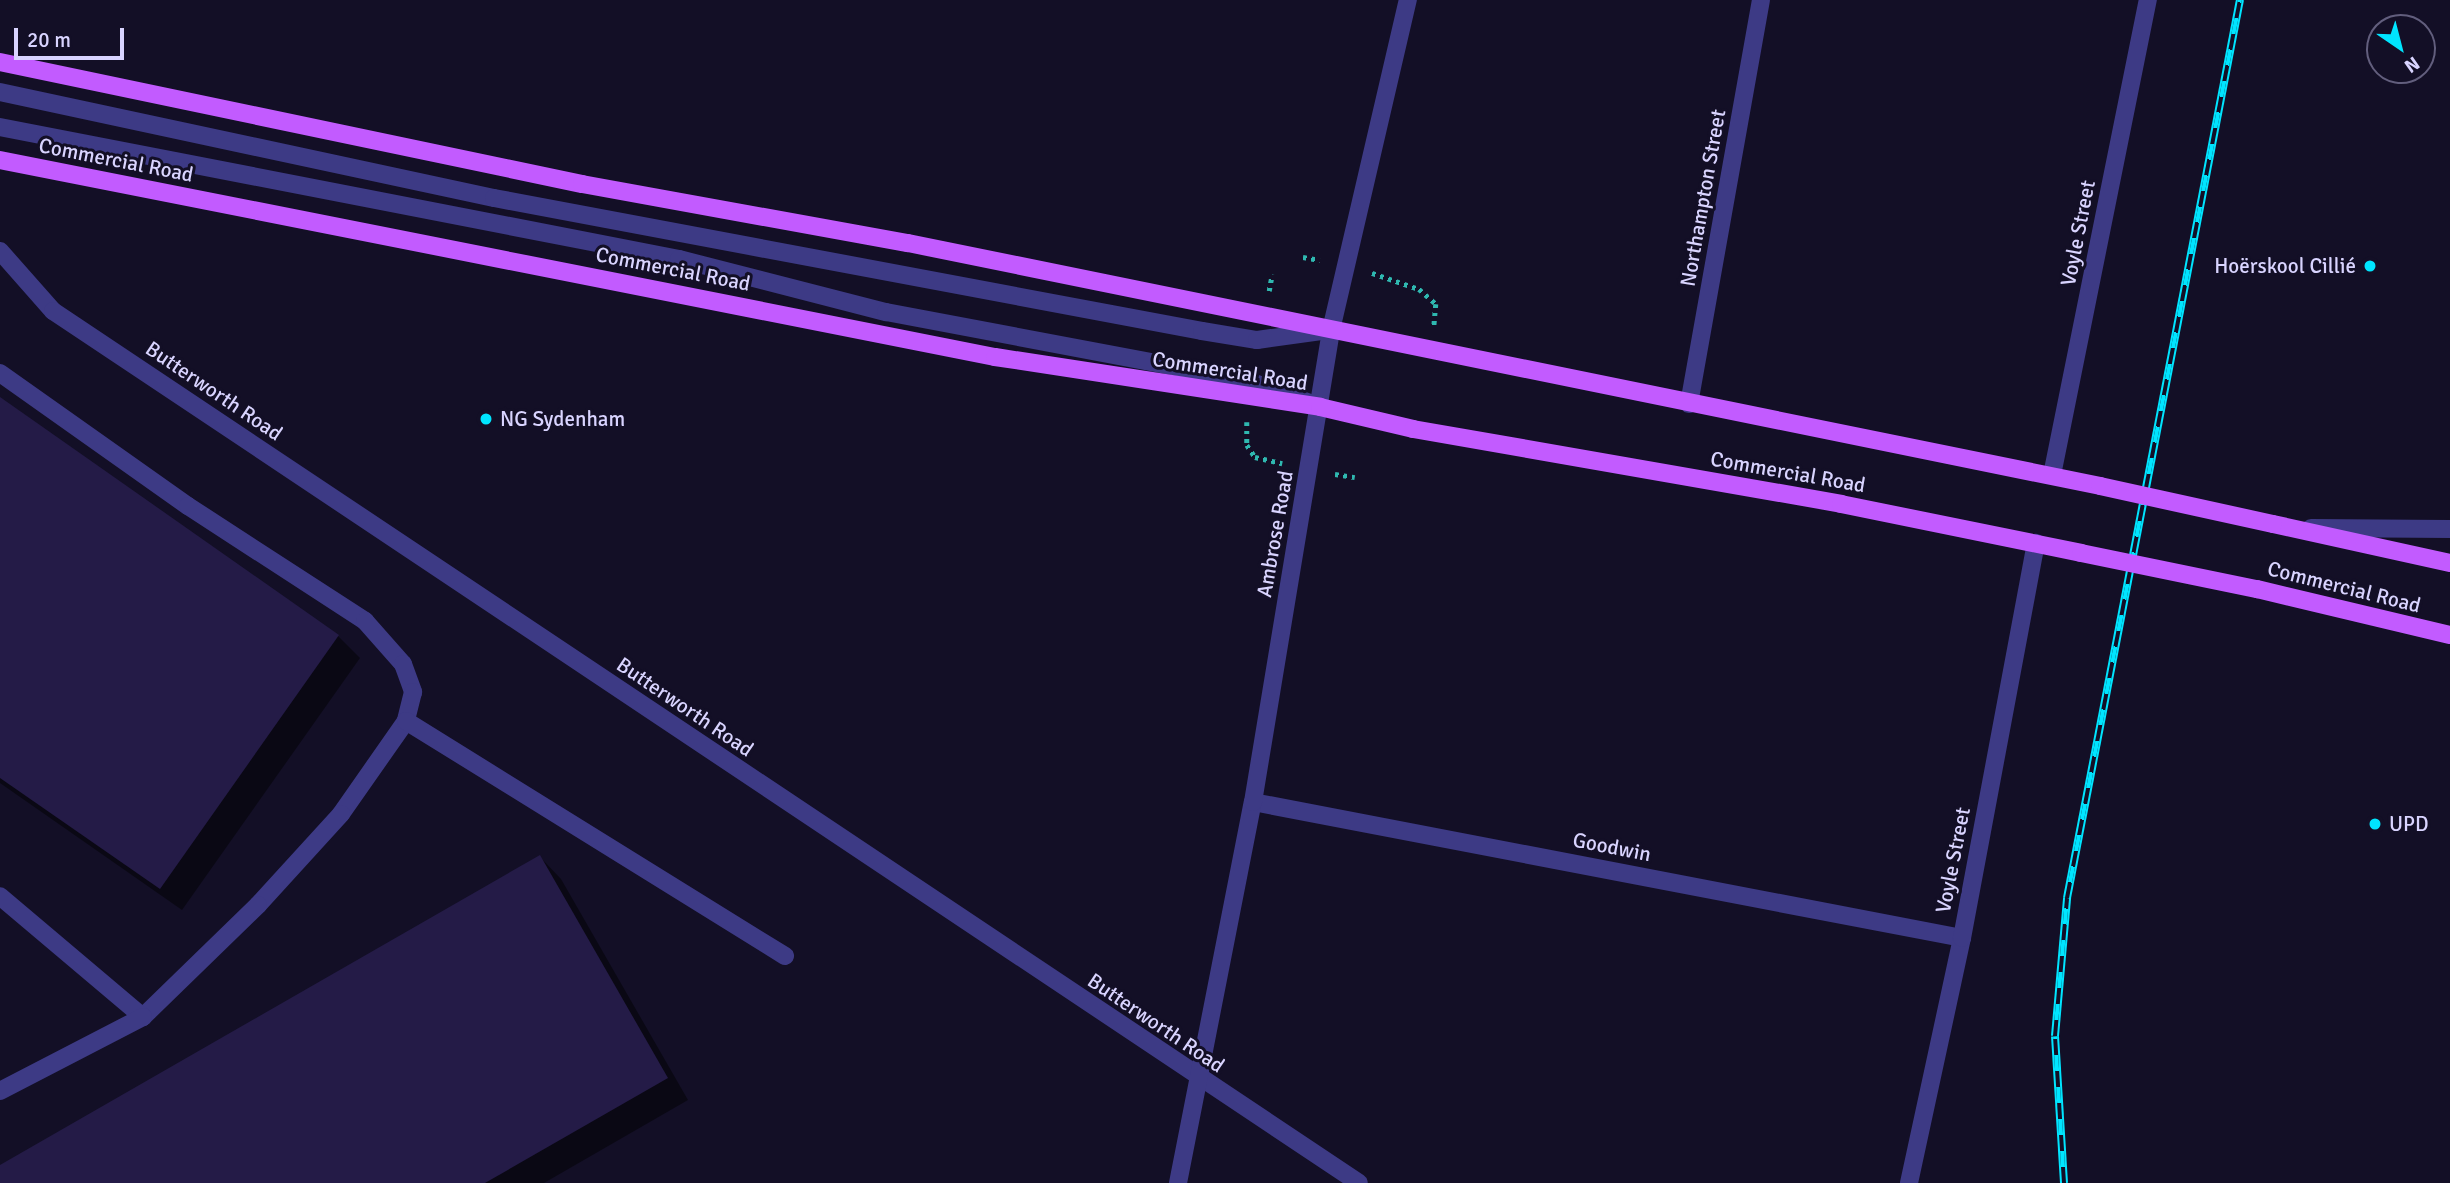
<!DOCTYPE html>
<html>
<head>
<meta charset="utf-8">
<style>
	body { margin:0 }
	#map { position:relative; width:2450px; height:1183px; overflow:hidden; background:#130f26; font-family:Signika,sans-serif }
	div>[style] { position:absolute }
	.shadow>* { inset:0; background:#0007 }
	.building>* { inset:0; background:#241b47 }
	.path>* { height:4.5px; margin-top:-2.25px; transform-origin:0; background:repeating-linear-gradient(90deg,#2fb8b0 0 3.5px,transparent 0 8.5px) }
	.lane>* { height:18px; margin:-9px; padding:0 9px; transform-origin:9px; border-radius:9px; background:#3d3a85 }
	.street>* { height:18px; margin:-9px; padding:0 9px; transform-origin:9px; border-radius:9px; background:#3d3a85 }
	.primary>* { height:18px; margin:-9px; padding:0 9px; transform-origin:9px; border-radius:9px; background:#c25bff }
	.rail>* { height:8px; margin-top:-4px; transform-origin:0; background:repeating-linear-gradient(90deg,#130f26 0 16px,#00e5ff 0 32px); box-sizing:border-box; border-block:2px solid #00e5ff }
	.primary-bridge>* { height:18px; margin:-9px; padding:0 9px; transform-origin:9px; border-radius:9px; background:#c25bff }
	.dots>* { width:19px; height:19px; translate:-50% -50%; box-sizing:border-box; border:4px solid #130f26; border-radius:50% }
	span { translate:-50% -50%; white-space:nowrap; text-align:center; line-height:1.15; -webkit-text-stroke:6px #130f26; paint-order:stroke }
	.street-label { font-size:21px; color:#d9d4ff }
	.poi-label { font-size:21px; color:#d9d4ff }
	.right { translate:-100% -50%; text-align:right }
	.left { translate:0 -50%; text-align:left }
	.north { position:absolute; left:2366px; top:14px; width:70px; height:70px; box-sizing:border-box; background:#130f26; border:2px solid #625e7d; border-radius:50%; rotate:145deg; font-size:19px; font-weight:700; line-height:28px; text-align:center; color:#d9d4ff }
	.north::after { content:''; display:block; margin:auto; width:24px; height:32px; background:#00e5ff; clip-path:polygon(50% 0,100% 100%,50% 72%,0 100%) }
	.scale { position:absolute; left:14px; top:28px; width:110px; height:32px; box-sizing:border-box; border:4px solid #d9d4ff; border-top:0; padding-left:9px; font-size:21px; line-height:24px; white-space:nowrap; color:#d9d4ff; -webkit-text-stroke:5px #130f26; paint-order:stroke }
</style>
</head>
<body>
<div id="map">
	<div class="shadow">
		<div style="clip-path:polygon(0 400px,338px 636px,360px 658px,182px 910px,0 783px)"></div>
		<div style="clip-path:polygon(540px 857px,561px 879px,688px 1100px,544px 1183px,0 1183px,0 1167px)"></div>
	</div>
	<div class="building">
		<div style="clip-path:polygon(0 397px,339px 635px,160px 889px,0 778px)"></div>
		<div style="clip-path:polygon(540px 855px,668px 1078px,485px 1183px,0 1183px,0 1165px)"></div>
	</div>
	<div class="path">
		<div style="left:1303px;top:257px;width:17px;rotate:10deg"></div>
		<div style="left:1372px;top:273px;width:50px;rotate:18.8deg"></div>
		<div style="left:1419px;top:289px;width:23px;rotate:41deg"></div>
		<div style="left:1436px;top:304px;width:21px;rotate:95deg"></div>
		<div style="left:1269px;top:291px;width:17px;rotate:-80deg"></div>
		<div style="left:1247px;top:422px;width:23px;rotate:90deg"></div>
		<div style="left:1247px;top:445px;width:14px;rotate:56deg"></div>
		<div style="left:1255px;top:457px;width:28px;rotate:13deg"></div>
		<div style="left:1335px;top:474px;width:20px;rotate:9deg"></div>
	</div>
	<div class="lane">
		<div style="left:0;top:92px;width:505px;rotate:12.11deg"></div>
		<div style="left:494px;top:198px;width:720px;rotate:10.64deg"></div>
		<div style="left:1202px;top:331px;width:56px;rotate:9.3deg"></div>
		<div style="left:1257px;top:340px;width:74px;rotate:-7.8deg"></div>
		<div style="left:0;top:127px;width:692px;rotate:11deg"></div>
		<div style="left:679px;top:259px;width:214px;rotate:14.4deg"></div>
		<div style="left:886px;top:312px;width:366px;rotate:10.7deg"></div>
		<div style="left:1246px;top:380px;width:68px;rotate:19.8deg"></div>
		<div style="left:0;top:373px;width:230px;rotate:35.3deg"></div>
		<div style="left:188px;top:506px;width:211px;rotate:33deg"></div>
		<div style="left:365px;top:621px;width:57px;rotate:48.5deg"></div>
		<div style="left:403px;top:664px;width:30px;rotate:70deg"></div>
		<div style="left:413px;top:692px;width:30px;rotate:104deg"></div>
		<div style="left:406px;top:721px;width:113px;rotate:125deg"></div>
		<div style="left:341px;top:814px;width:123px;rotate:132.4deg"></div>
		<div style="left:258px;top:905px;width:161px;rotate:135.8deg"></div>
		<div style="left:143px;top:1017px;width:187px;rotate:-139.8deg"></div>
		<div style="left:2311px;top:528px;width:139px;rotate:0.4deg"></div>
		<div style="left:406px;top:721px;width:446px;rotate:31.8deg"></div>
		<div style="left:0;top:1091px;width:161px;rotate:-27.4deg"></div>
	</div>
	<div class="street">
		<div style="left:0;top:251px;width:80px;rotate:48.5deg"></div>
		<div style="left:53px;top:311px;width:1570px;rotate:33.73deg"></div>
		<div style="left:1689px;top:404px;width:410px;rotate:-79.9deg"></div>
		<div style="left:2052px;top:475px;width:485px;rotate:-78.6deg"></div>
		<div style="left:1253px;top:802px;width:722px;rotate:10.86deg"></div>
		<div style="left:1178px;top:1183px;width:388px;rotate:-78.9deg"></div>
		<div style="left:1253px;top:802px;width:478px;rotate:-80.6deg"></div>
		<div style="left:1331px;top:330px;width:339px;rotate:-76.9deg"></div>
		<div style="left:1909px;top:1183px;width:251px;rotate:-77.8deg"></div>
		<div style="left:1962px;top:938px;width:402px;rotate:-79.4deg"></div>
	</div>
	<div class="primary">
		<div style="left:0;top:62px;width:595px;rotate:11.84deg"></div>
		<div style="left:582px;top:184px;width:331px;rotate:10.3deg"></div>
		<div style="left:908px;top:243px;width:1217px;rotate:11.52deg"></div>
		<div style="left:0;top:160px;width:1014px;rotate:11.2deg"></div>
		<div style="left:995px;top:357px;width:329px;rotate:8.7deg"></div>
		<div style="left:1320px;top:407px;width:96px;rotate:13.3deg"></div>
		<div style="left:1413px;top:429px;width:435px;rotate:9.9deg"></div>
		<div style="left:1841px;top:504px;width:245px;rotate:11.5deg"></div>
		<div style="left:2273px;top:524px;width:181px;rotate:12.4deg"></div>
		<div style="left:2257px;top:589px;width:198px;rotate:13.4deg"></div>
	</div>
	<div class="rail">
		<div style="left:2064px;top:1183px;width:147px;rotate:-93.5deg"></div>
		<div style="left:2055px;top:1036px;width:139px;rotate:-85deg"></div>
		<div style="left:2067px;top:898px;width:915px;rotate:-79.1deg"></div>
	</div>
	<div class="primary-bridge">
		<div style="left:2100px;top:486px;width:177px;rotate:12.4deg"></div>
		<div style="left:2081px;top:553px;width:180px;rotate:11.6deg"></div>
	</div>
	<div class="dots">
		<div style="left:2370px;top:266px;background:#00e5ff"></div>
		<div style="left:486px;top:419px;background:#00e5ff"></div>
		<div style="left:2375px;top:824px;background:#00e5ff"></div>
	</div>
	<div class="street-label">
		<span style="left:116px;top:160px;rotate:11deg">Commercial Road</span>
		<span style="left:1703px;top:198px;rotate:-80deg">Northampton Street</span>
		<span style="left:2078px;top:233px;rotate:-79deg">Voyle Street</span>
		<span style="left:673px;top:269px;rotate:11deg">Commercial Road</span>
		<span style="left:1230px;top:371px;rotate:9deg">Commercial Road</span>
		<span style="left:214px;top:391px;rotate:34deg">Butterworth Road</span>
		<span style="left:1788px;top:472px;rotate:10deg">Commercial Road</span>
		<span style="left:1275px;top:534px;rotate:-80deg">Ambrose Road</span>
		<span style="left:2344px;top:587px;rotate:14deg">Commercial Road</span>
		<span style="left:685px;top:707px;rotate:34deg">Butterworth Road</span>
		<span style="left:1612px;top:847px;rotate:11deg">Goodwin</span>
		<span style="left:1953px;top:860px;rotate:-79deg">Voyle Street</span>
		<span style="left:1156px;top:1023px;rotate:34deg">Butterworth Road</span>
	</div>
	<div class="poi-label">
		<span class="right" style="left:2356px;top:266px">Hoërskool Cillié</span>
		<span class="left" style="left:500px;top:419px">NG Sydenham</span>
		<span class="left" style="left:2389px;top:824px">UPD</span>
	</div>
	<div class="north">N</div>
	<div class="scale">20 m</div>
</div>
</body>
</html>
